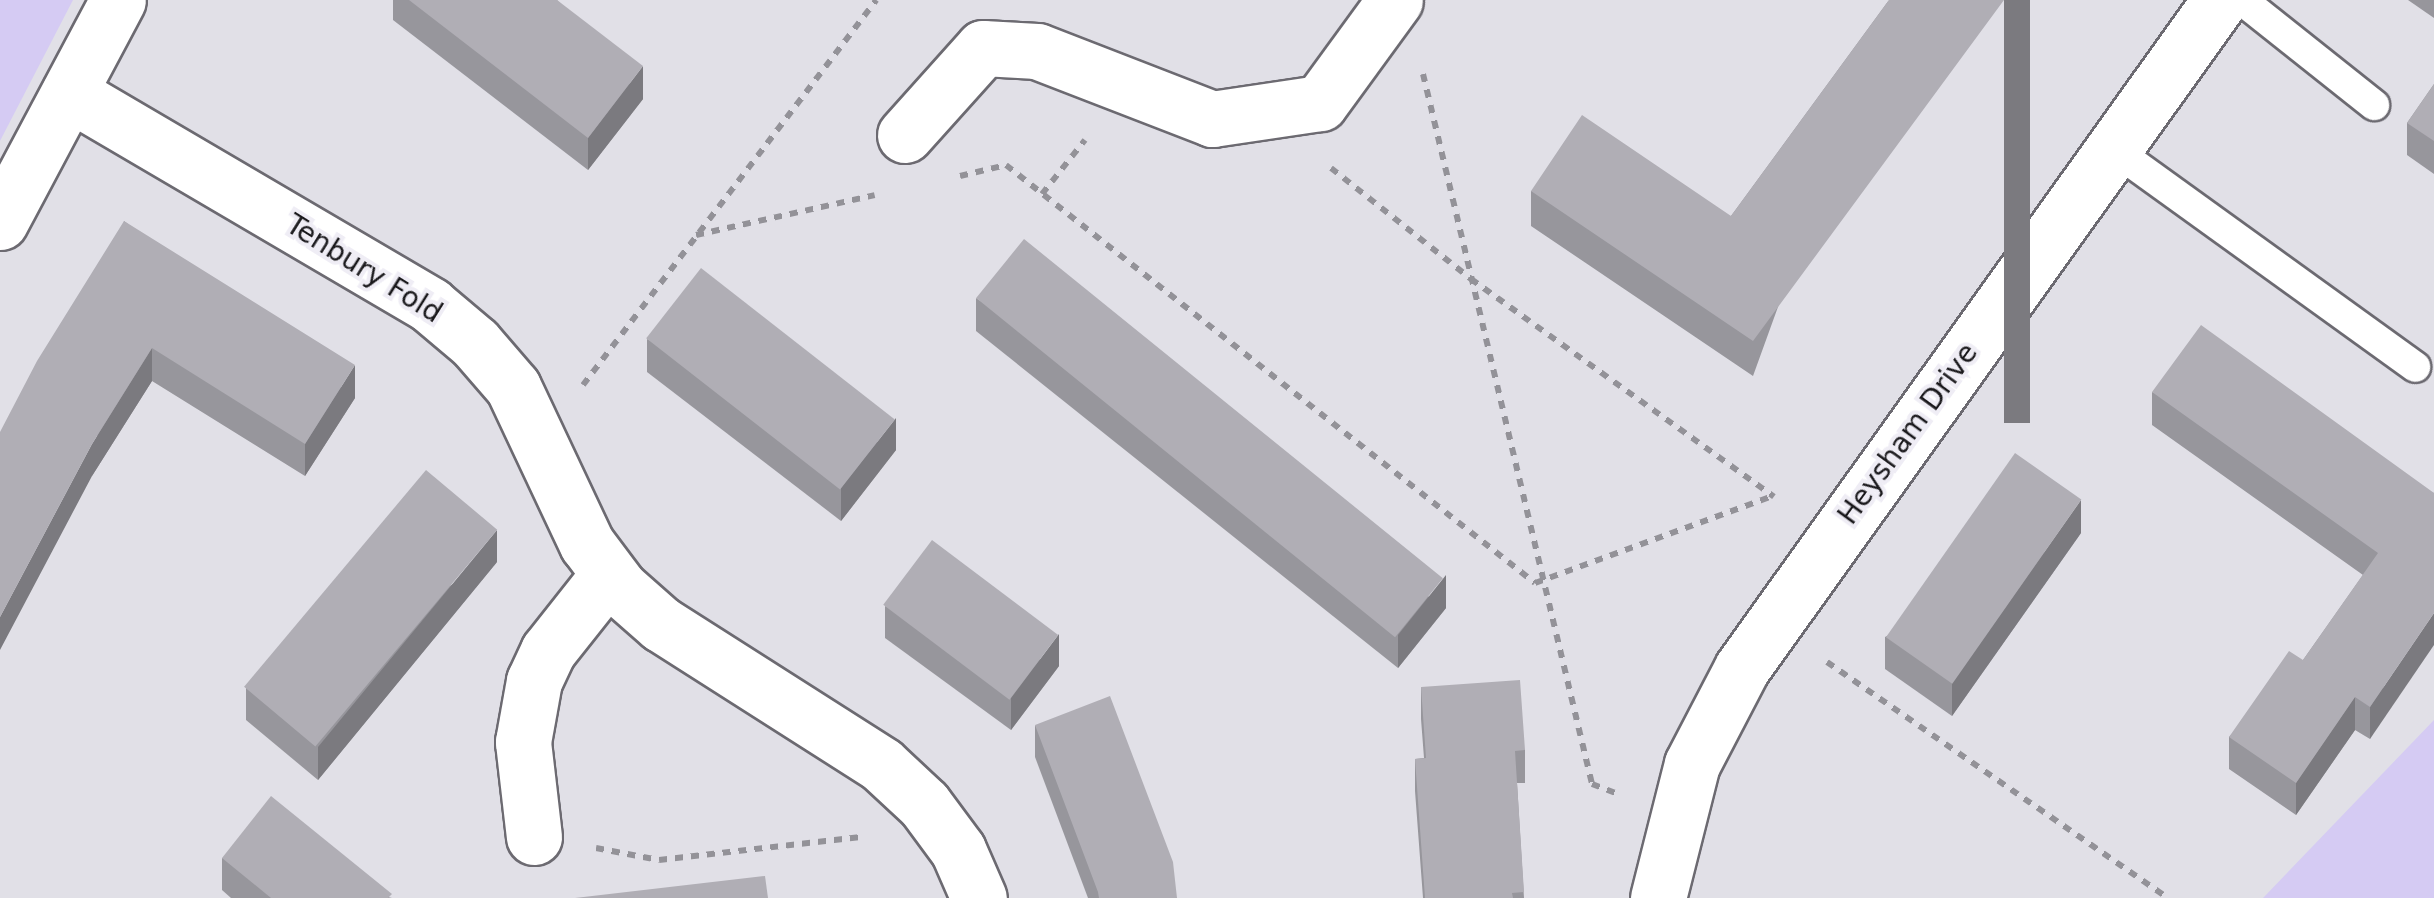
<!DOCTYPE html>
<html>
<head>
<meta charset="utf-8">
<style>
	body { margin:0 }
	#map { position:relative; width:2434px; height:898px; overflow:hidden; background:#e1e0e7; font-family:"DejaVu Sans",sans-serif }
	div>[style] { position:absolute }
	.green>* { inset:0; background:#d5cbf3 }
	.path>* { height:6px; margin-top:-3px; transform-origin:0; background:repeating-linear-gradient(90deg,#939298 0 8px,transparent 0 16px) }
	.roads { filter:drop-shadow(2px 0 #6c6a71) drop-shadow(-2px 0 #6c6a71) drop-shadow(0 2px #6c6a71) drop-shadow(0 -2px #6c6a71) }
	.lane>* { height:30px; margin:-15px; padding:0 15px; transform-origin:15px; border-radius:15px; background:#fff }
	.street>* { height:55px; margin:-27.5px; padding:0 27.5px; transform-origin:27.5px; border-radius:27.5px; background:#fff }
	.wall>* { inset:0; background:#97969c }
	.shaded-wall>* { inset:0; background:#7b7a7f; transform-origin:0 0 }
	.building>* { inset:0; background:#b0aeb5; transform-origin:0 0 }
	span { translate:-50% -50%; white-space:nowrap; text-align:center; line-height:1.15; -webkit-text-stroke:8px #efedf5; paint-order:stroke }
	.street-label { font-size:28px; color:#1a191c }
</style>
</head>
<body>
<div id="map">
	<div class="green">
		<div style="clip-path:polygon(0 0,73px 0,0 141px)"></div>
		<div style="clip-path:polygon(2434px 720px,2434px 898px,2263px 898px)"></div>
	</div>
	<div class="path">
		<div style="left:1423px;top:74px;width:730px;rotate:76.61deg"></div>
		<div style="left:1592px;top:784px;width:28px;rotate:21deg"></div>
		<div style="left:1331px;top:168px;width:179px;rotate:38.4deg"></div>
		<div style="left:1471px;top:279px;width:373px;rotate:35.7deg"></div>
		<div style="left:960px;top:176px;width:47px;rotate:-13.4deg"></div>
		<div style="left:1006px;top:165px;width:674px;rotate:38.31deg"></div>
		<div style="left:1535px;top:583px;width:253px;rotate:-20.1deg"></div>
		<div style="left:1042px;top:194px;width:69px;rotate:-51.5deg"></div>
		<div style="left:696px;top:235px;width:183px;rotate:-12.6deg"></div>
		<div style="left:583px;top:385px;width:484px;rotate:-52.7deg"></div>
		<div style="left:1827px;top:662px;width:415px;rotate:34.7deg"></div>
		<div style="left:596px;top:848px;width:64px;rotate:10.8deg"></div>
		<div style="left:659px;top:860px;width:203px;rotate:-6.5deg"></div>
	</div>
	<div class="roads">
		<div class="lane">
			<div style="left:2242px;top:0;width:169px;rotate:38.5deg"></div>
			<div style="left:2116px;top:151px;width:369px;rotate:35.8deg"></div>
		</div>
		<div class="street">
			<div style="left:69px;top:93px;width:419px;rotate:30.4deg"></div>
			<div style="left:430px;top:305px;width:59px;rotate:40.2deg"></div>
			<div style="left:475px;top:343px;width:58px;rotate:49.2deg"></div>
			<div style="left:513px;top:387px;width:174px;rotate:64.8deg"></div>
			<div style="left:587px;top:544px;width:55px;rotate:53.1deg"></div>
			<div style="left:620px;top:588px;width:55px;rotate:41.3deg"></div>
			<div style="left:661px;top:624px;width:262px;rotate:32.5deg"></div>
			<div style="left:882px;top:765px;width:57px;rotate:42.9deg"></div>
			<div style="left:924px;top:804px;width:57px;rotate:53.5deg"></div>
			<div style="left:958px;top:850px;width:52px;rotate:66.4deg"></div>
			<div style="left:905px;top:135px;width:117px;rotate:-48.1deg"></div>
			<div style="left:983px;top:48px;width:54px;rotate:3.2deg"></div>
			<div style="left:1037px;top:51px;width:188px;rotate:21.2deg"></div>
			<div style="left:1212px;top:119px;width:109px;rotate:-8.4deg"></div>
			<div style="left:1320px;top:103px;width:127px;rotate:-53.9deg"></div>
			<div style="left:0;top:222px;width:251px;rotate:-62deg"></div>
			<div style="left:534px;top:837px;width:96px;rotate:-96.6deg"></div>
			<div style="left:523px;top:742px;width:62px;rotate:-79.8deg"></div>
			<div style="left:534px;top:681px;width:33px;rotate:-65deg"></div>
			<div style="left:548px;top:651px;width:98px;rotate:-51.6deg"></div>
			<div style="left:1658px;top:898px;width:138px;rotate:-75.8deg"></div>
			<div style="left:1692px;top:764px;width:108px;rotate:-62.5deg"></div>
			<div style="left:1742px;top:668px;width:821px;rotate:-54.41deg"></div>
		</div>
	</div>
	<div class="wall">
		<div style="clip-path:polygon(393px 0,557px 0,643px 99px,588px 170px,393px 20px)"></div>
		<div style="clip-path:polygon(1889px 0,1753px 376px,1531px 226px,1531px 191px,1731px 216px)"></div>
		<div style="clip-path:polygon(2408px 0,2434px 0,2434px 18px)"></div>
		<div style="clip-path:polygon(2434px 84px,2434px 174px,2407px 155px,2407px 123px)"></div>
		<div style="clip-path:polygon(124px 221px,355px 398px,305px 476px,152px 381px,92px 476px)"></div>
		<div style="clip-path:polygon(976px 298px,1446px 608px,1398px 668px,976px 331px)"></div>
		<div style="clip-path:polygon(647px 339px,896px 450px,841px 521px,647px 372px)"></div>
		<div style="clip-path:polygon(2152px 392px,2434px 493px,2370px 739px,2355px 730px,2296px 815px,2229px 769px,2229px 737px,2303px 660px,2363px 575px,2152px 425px)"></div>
		<div style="clip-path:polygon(2081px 533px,1952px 716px,1885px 669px,1885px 637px)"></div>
		<div style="clip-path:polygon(497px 562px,318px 780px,246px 720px,246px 688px)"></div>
		<div style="clip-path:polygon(885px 606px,1059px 666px,1011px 730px,885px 638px)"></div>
		<div style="clip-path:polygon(1421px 687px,1525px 750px,1525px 783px,1517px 783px,1524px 898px,1423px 898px,1415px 791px,1415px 759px,1424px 758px,1421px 719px)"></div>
		<div style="clip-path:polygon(1035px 725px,1177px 898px,1088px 898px,1035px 757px)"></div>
		<div style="clip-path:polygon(222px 858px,392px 898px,231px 898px,222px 890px)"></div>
	</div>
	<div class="shaded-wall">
		<div style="left:2004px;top:0;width:26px;height:423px"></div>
		<div style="clip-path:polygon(643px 66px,643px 99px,588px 170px,588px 138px)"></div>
		<div style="clip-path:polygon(152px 348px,152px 381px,92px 476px,0 650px,0 617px,92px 444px)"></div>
		<div style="clip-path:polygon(355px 365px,355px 398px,305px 476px,305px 444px)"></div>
		<div style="clip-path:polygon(896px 418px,896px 450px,841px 521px,841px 488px)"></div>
		<div style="clip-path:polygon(2081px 500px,2081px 533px,1952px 716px,1952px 683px)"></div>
		<div style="clip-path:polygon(497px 530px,497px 562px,318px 780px,318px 747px)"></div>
		<div style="clip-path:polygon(1446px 575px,1446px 608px,1398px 668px,1398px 635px)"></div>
		<div style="clip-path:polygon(2434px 613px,2434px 645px,2370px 739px,2370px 707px)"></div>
		<div style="clip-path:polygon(1059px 634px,1059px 666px,1011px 730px,1011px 698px)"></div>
		<div style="clip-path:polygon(2355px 697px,2355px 730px,2296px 815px,2296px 783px)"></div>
	</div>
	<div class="building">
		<div style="clip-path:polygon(409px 0,557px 0,643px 66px,588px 138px)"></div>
		<div style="clip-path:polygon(1889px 0,2004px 0,1753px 341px,1531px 191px,1582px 115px,1731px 216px)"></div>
		<div style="clip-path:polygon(2434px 84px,2434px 141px,2407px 123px)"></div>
		<div style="clip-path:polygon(124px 221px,355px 365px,305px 444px,152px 348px,92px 444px,0 617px,0 432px,37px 361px)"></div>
		<div style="left:1024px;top:239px;width:539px;height:76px;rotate:39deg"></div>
		<div style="left:701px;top:268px;width:246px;height:89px;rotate:38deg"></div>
		<div style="clip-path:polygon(2201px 325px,2434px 493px,2434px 613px,2370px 707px,2355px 697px,2296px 783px,2229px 737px,2289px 651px,2303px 660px,2378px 553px,2152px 392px)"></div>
		<div style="left:2015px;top:453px;width:81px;height:225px;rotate:35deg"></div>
		<div style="left:426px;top:470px;width:93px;height:283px;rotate:40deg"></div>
		<div style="left:932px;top:540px;width:158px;height:81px;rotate:37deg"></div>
		<div style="clip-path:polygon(1520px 680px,1525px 750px,1515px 751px,1524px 892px,1512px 893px,1513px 898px,1425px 898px,1415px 759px,1426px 758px,1421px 687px)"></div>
		<div style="clip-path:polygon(1110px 696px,1173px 862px,1177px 898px,1099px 898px,1098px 892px,1035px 725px)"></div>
		<div style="clip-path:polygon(271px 796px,392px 894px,388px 898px,271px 898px,222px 858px)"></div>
		<div style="clip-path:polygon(765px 876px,768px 898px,575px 898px)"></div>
	</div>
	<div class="street-label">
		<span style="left:364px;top:269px;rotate:32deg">Tenbury Fold</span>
		<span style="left:1908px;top:434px;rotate:-54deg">Heysham Drive</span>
	</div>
</div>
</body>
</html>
